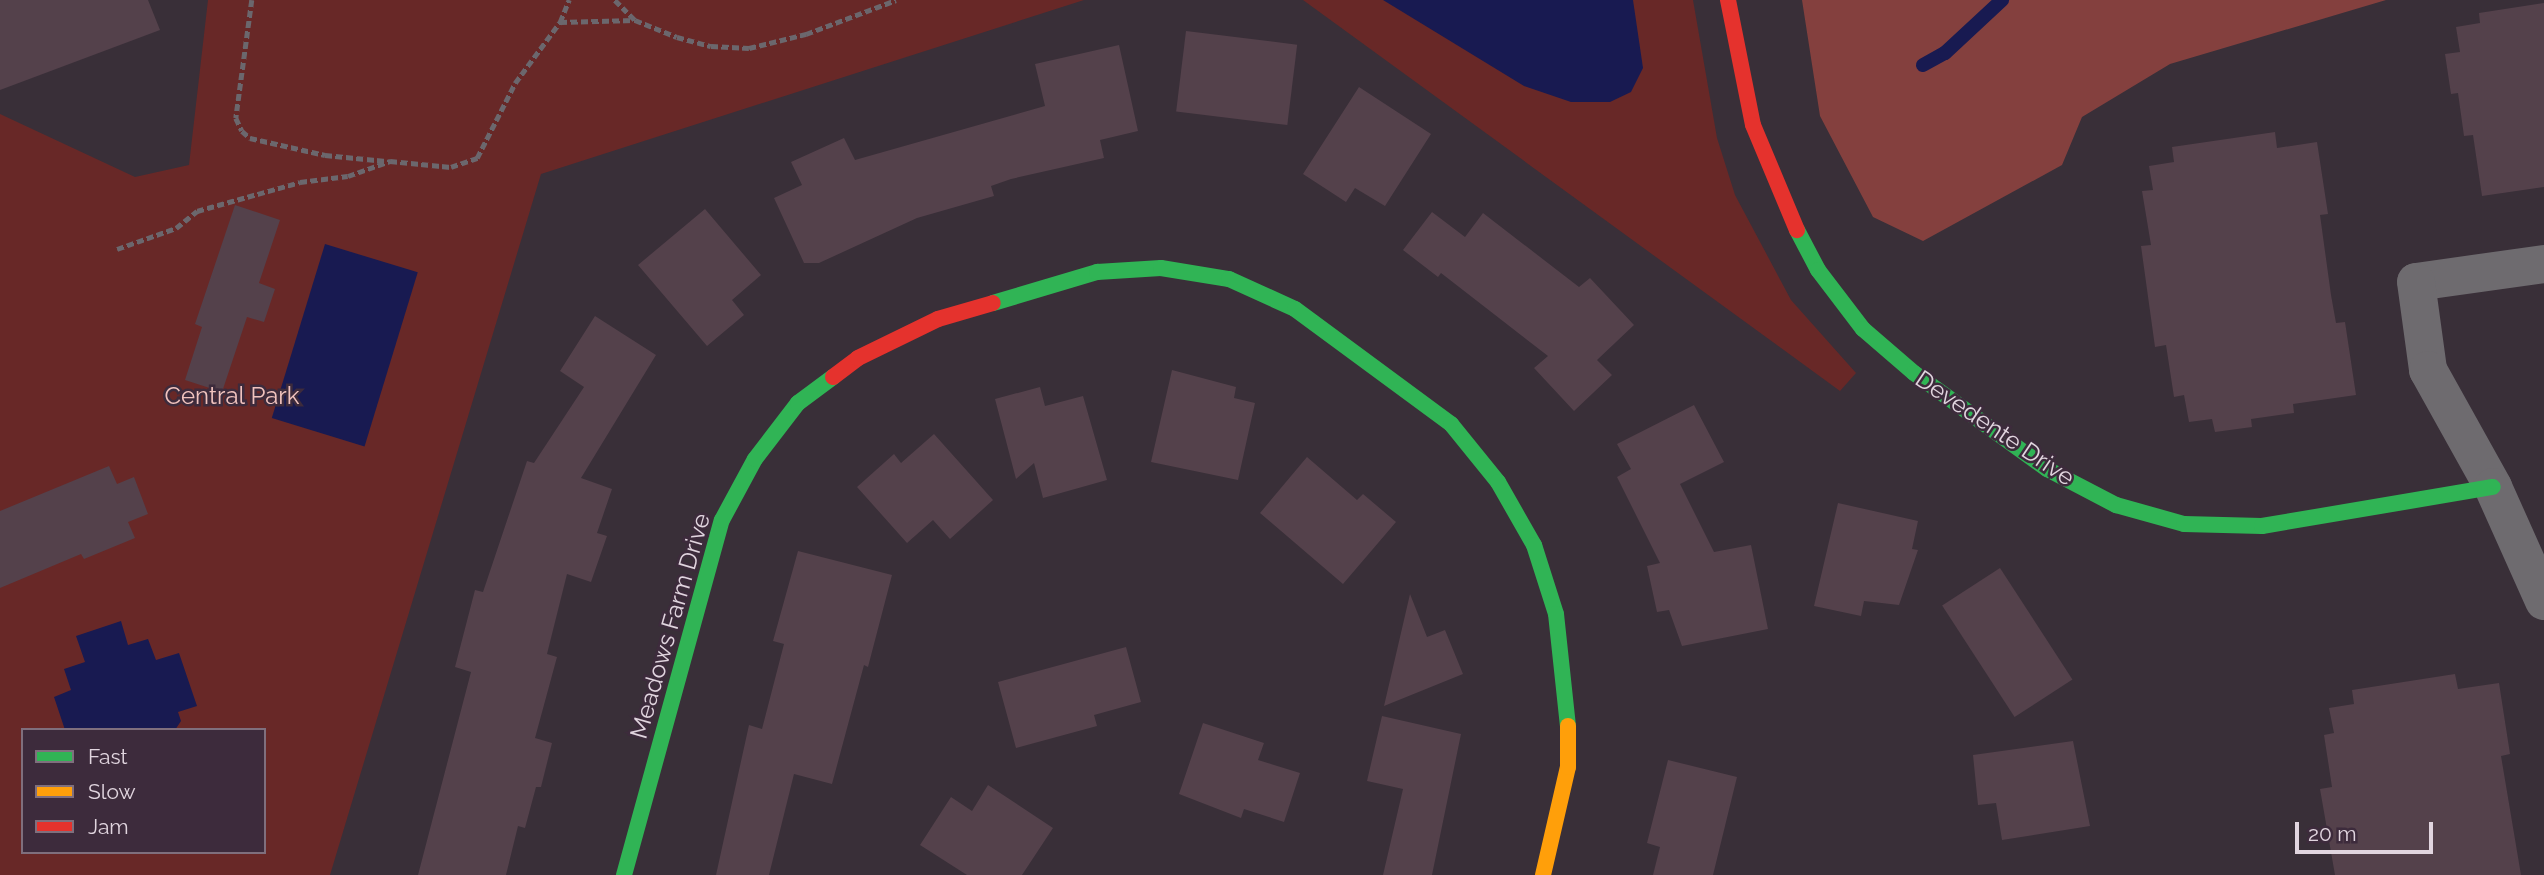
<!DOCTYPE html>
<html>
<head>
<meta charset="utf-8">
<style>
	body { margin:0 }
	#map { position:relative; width:2544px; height:875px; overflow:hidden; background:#392f38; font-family:Raleway,sans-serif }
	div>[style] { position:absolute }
	.green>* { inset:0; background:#682827 }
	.forest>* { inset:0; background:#84403e }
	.water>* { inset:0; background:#181a51; transform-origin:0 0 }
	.stream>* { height:14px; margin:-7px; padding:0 7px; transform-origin:7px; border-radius:7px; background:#181a51 }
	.building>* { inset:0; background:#54414b; transform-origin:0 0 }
	.path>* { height:4.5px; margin-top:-2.25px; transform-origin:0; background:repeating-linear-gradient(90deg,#6b676d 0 7px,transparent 0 10.5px) }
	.street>* { height:38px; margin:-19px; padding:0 19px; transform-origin:19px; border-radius:19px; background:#6e6b6f }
	.fast>* { height:16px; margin:-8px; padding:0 8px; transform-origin:8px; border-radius:8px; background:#30b455 }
	.slow>* { height:16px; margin:-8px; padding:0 8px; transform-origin:8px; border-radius:8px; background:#ff9f0a }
	.jam>* { height:16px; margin:-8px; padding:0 8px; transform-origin:8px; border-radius:8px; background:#e5322d }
	span { translate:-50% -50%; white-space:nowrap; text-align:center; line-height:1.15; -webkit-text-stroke:5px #3d2b3c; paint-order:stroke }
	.park-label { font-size:24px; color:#f1c3be }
	.street-label { font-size:24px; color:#e1d5df }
	.legend { position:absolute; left:21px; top:728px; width:245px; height:126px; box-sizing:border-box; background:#3d2b3c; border:2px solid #7f6f7d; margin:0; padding:9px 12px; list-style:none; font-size:21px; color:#e1d5df }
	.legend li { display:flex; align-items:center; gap:14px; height:35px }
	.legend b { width:35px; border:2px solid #7f6f7d }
	.scale { position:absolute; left:2295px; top:822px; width:138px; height:32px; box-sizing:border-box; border:4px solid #e1d5df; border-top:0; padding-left:9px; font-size:21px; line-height:24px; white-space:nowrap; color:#e1d5df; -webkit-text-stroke:5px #3d2b3c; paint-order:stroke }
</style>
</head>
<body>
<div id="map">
	<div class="green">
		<div style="clip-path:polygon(evenodd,208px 0,1084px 0,541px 174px,330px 875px,0 875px,0 114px,135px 177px,189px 165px,208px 0,23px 730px,264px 730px,264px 852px,23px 852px,23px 730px)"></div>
		<div style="clip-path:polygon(1303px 0,1693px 0,1717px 138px,1735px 195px,1791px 300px,1856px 373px,1840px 391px)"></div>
	</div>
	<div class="forest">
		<div style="clip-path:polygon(1802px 0,2386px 0,2170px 64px,2082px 117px,2062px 165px,1923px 241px,1873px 217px,1820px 116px)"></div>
	</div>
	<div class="water">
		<div style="clip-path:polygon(1383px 0,1633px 0,1643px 68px,1631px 92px,1610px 102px,1571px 102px,1524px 86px)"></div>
		<div style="left:325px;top:244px;width:97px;height:182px;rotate:17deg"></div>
		<div style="clip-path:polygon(121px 621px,128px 645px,148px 639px,156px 660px,179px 653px,197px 706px,178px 712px,181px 721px,175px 730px,65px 730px,54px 697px,71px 690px,64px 669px,85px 662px,76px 636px)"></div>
	</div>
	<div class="stream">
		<div style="left:1923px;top:65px;width:25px;rotate:-29deg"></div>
		<div style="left:1945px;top:53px;width:78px;rotate:-42.9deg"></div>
	</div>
	<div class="building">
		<div style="clip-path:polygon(0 0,148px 0,160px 30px,0 90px)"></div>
		<div style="clip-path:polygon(2544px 3px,2544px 187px,2482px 196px,2473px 135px,2464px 136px,2458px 93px,2451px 94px,2445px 54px,2460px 52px,2456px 27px,2480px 23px,2479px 13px)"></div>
		<div style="left:1186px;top:31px;width:112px;height:81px;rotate:7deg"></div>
		<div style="clip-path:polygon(1119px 45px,1138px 131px,1100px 140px,1104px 158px,1011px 179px,991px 186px,994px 196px,917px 218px,819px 263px,804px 263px,774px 198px,802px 185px,791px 162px,844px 138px,855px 160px,1045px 106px,1035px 64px)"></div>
		<div style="clip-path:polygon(1359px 87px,1431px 134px,1385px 206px,1355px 188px,1346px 202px,1303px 174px)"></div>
		<div style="clip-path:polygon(2275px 132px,2277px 148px,2317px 142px,2328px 214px,2320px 215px,2331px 295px,2336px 323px,2345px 322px,2356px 395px,2293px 404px,2294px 413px,2251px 419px,2252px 427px,2215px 432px,2212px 419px,2189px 422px,2184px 395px,2174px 397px,2166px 345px,2155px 347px,2141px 246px,2151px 245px,2142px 191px,2153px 190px,2149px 166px,2174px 162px,2172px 147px)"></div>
		<div style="clip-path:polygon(235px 205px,280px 220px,259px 283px,275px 289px,264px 322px,247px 317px,222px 392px,185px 380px,202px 327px,195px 324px)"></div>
		<div style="clip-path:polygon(705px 209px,761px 275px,732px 300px,744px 315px,707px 346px,638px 265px)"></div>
		<div style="clip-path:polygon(1432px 212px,1465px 237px,1483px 213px,1579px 287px,1590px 278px,1634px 325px,1597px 360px,1612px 375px,1574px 411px,1534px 368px,1548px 356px,1441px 273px,1438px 277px,1403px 250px)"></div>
		<div style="clip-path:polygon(595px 316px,656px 355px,581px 478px,612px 489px,597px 533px,607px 536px,591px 582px,567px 574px,547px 654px,557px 657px,535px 738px,552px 743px,541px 787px,536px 787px,525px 828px,518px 826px,506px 875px,418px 875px,471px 672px,455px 667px,475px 590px,483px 592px,527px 461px,534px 463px,584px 387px,560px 371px)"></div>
		<div style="clip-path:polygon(1172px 370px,1236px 387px,1234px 398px,1255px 403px,1238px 480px,1151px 462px)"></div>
		<div style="clip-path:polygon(1040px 387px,1045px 406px,1083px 396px,1107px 480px,1043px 498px,1034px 463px,1016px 479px,995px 399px)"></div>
		<div style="clip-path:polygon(1694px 405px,1724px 462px,1680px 484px,1714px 552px,1751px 545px,1768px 629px,1682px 646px,1669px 610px,1657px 612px,1647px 566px,1660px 563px,1617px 477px,1631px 469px,1617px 444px)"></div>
		<div style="clip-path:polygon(934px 434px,993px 500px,950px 539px,933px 520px,907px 543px,857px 487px,894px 454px,901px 463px)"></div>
		<div style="clip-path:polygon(1307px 457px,1357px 500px,1363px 494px,1396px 522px,1343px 584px,1260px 513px)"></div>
		<div style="clip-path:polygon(109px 466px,117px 484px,134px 477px,148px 514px,128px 522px,135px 538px,84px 559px,81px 554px,0 588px,0 511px)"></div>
		<div style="clip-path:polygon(1838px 503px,1918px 521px,1912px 549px,1918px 550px,1899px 605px,1864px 601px,1861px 616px,1814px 606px)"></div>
		<div style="clip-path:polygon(798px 551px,892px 575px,868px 667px,864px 665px,832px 784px,794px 774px,769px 875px,716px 875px,749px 725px,762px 729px,784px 644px,773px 641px)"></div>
		<div style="left:2000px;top:568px;width:133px;height:69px;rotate:57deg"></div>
		<div style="clip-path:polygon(1410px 594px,1427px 637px,1445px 630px,1463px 674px,1384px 706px)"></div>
		<div style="clip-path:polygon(1126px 647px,1141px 702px,1094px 715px,1097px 726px,1016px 748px,998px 682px)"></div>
		<div style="clip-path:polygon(2455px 674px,2458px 689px,2499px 683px,2510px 754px,2501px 756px,2521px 875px,2335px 875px,2320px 789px,2332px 787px,2324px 735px,2334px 733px,2329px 708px,2354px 704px,2352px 690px)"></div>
		<div style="clip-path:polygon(1382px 716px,1461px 734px,1432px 875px,1383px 875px,1403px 789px,1367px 781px)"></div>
		<div style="clip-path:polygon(1203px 723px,1264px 743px,1258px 760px,1300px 773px,1284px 822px,1244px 809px,1241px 818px,1179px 794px)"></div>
		<div style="clip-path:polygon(2073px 741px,2090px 826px,2002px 840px,1996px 803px,1978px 805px,1973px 755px)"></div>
		<div style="clip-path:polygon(1668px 760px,1737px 777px,1713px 875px,1653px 875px,1660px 847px,1647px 843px)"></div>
		<div style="clip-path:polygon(988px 785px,1053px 828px,1022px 875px,967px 875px,920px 845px,951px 797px,972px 811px)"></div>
	</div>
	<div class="path">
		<div style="left:252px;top:0;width:119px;rotate:97.7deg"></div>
		<div style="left:236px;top:118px;width:14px;rotate:65deg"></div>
		<div style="left:242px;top:131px;width:11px;rotate:41deg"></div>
		<div style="left:250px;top:138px;width:77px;rotate:12.8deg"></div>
		<div style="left:325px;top:155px;width:61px;rotate:5.6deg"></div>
		<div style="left:615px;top:0;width:28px;rotate:45deg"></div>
		<div style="left:635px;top:20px;width:45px;rotate:22deg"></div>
		<div style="left:677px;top:37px;width:35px;rotate:15deg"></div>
		<div style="left:711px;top:46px;width:38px;rotate:3deg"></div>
		<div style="left:749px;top:48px;width:59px;rotate:-13.8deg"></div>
		<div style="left:806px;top:34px;width:96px;rotate:-20.7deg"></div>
		<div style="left:560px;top:22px;width:75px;rotate:-1.5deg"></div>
		<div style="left:117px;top:249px;width:63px;rotate:-19.6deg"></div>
		<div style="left:176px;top:228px;width:27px;rotate:-39deg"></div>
		<div style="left:197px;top:211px;width:107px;rotate:-15.7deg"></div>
		<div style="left:300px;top:182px;width:48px;rotate:-7.1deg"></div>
		<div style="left:348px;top:176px;width:45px;rotate:-19.7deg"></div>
		<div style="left:390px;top:161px;width:61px;rotate:5.6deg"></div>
		<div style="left:451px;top:167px;width:28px;rotate:-19deg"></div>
		<div style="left:477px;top:158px;width:84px;rotate:-63.1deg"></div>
		<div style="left:515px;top:83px;width:76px;rotate:-53.6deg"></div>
		<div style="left:560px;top:22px;width:24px;rotate:-68deg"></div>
	</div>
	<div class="street">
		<div style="left:2544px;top:264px;width:129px;rotate:172deg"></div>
		<div style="left:2416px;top:282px;width:89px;rotate:82.2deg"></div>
		<div style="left:2428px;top:370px;width:134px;rotate:60.9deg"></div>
		<div style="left:2493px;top:487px;width:125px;rotate:65.9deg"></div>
	</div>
	<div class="fast">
		<div style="left:1797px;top:230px;width:45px;rotate:62.3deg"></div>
		<div style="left:1818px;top:270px;width:74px;rotate:52.7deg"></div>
		<div style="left:1863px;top:329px;width:67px;rotate:40.8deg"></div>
		<div style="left:1914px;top:373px;width:164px;rotate:35.8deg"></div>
		<div style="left:2047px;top:469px;width:78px;rotate:27.6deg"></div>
		<div style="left:2116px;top:505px;width:71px;rotate:15.6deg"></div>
		<div style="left:2184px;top:524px;width:78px;rotate:1.5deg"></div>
		<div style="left:2262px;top:526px;width:234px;rotate:-9.6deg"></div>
		<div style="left:993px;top:303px;width:109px;rotate:-16.6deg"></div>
		<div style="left:1097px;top:272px;width:64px;rotate:-3.6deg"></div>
		<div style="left:1161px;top:268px;width:69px;rotate:9.2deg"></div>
		<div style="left:1229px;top:279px;width:72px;rotate:24.4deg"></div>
		<div style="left:1295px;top:309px;width:194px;rotate:36.4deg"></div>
		<div style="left:1451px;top:424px;width:75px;rotate:51deg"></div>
		<div style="left:1498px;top:482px;width:73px;rotate:60.3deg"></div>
		<div style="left:1534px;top:545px;width:72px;rotate:72.3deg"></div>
		<div style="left:1556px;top:614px;width:113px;rotate:83.9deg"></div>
		<div style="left:624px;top:875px;width:368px;rotate:-74.6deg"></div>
		<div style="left:722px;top:520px;width:69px;rotate:-61.6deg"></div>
		<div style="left:755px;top:459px;width:71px;rotate:-52.5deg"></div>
		<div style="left:798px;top:403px;width:44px;rotate:-36.6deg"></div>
	</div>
	<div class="slow">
		<div style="left:1543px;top:875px;width:111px;rotate:-77deg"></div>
		<div style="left:1568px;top:767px;width:41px;rotate:-90deg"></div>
	</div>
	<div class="jam">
		<div style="left:1728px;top:0;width:127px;rotate:78.7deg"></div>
		<div style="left:1753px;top:125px;width:114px;rotate:67.3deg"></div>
		<div style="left:833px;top:377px;width:31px;rotate:-37deg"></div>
		<div style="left:858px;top:358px;width:89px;rotate:-26deg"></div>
		<div style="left:938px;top:319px;width:57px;rotate:-16.2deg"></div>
	</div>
	<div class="park-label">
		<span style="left:232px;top:396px">Central Park</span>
	</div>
	<div class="street-label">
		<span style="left:1995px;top:428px;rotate:34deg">Devedente Drive</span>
		<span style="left:670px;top:626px;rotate:-74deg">Meadows Farm Drive</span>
	</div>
	<ul class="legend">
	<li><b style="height:9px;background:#30b455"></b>Fast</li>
	<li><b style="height:9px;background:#ff9f0a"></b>Slow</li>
	<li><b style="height:9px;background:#e5322d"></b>Jam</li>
	</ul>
	<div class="scale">20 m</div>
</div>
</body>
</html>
